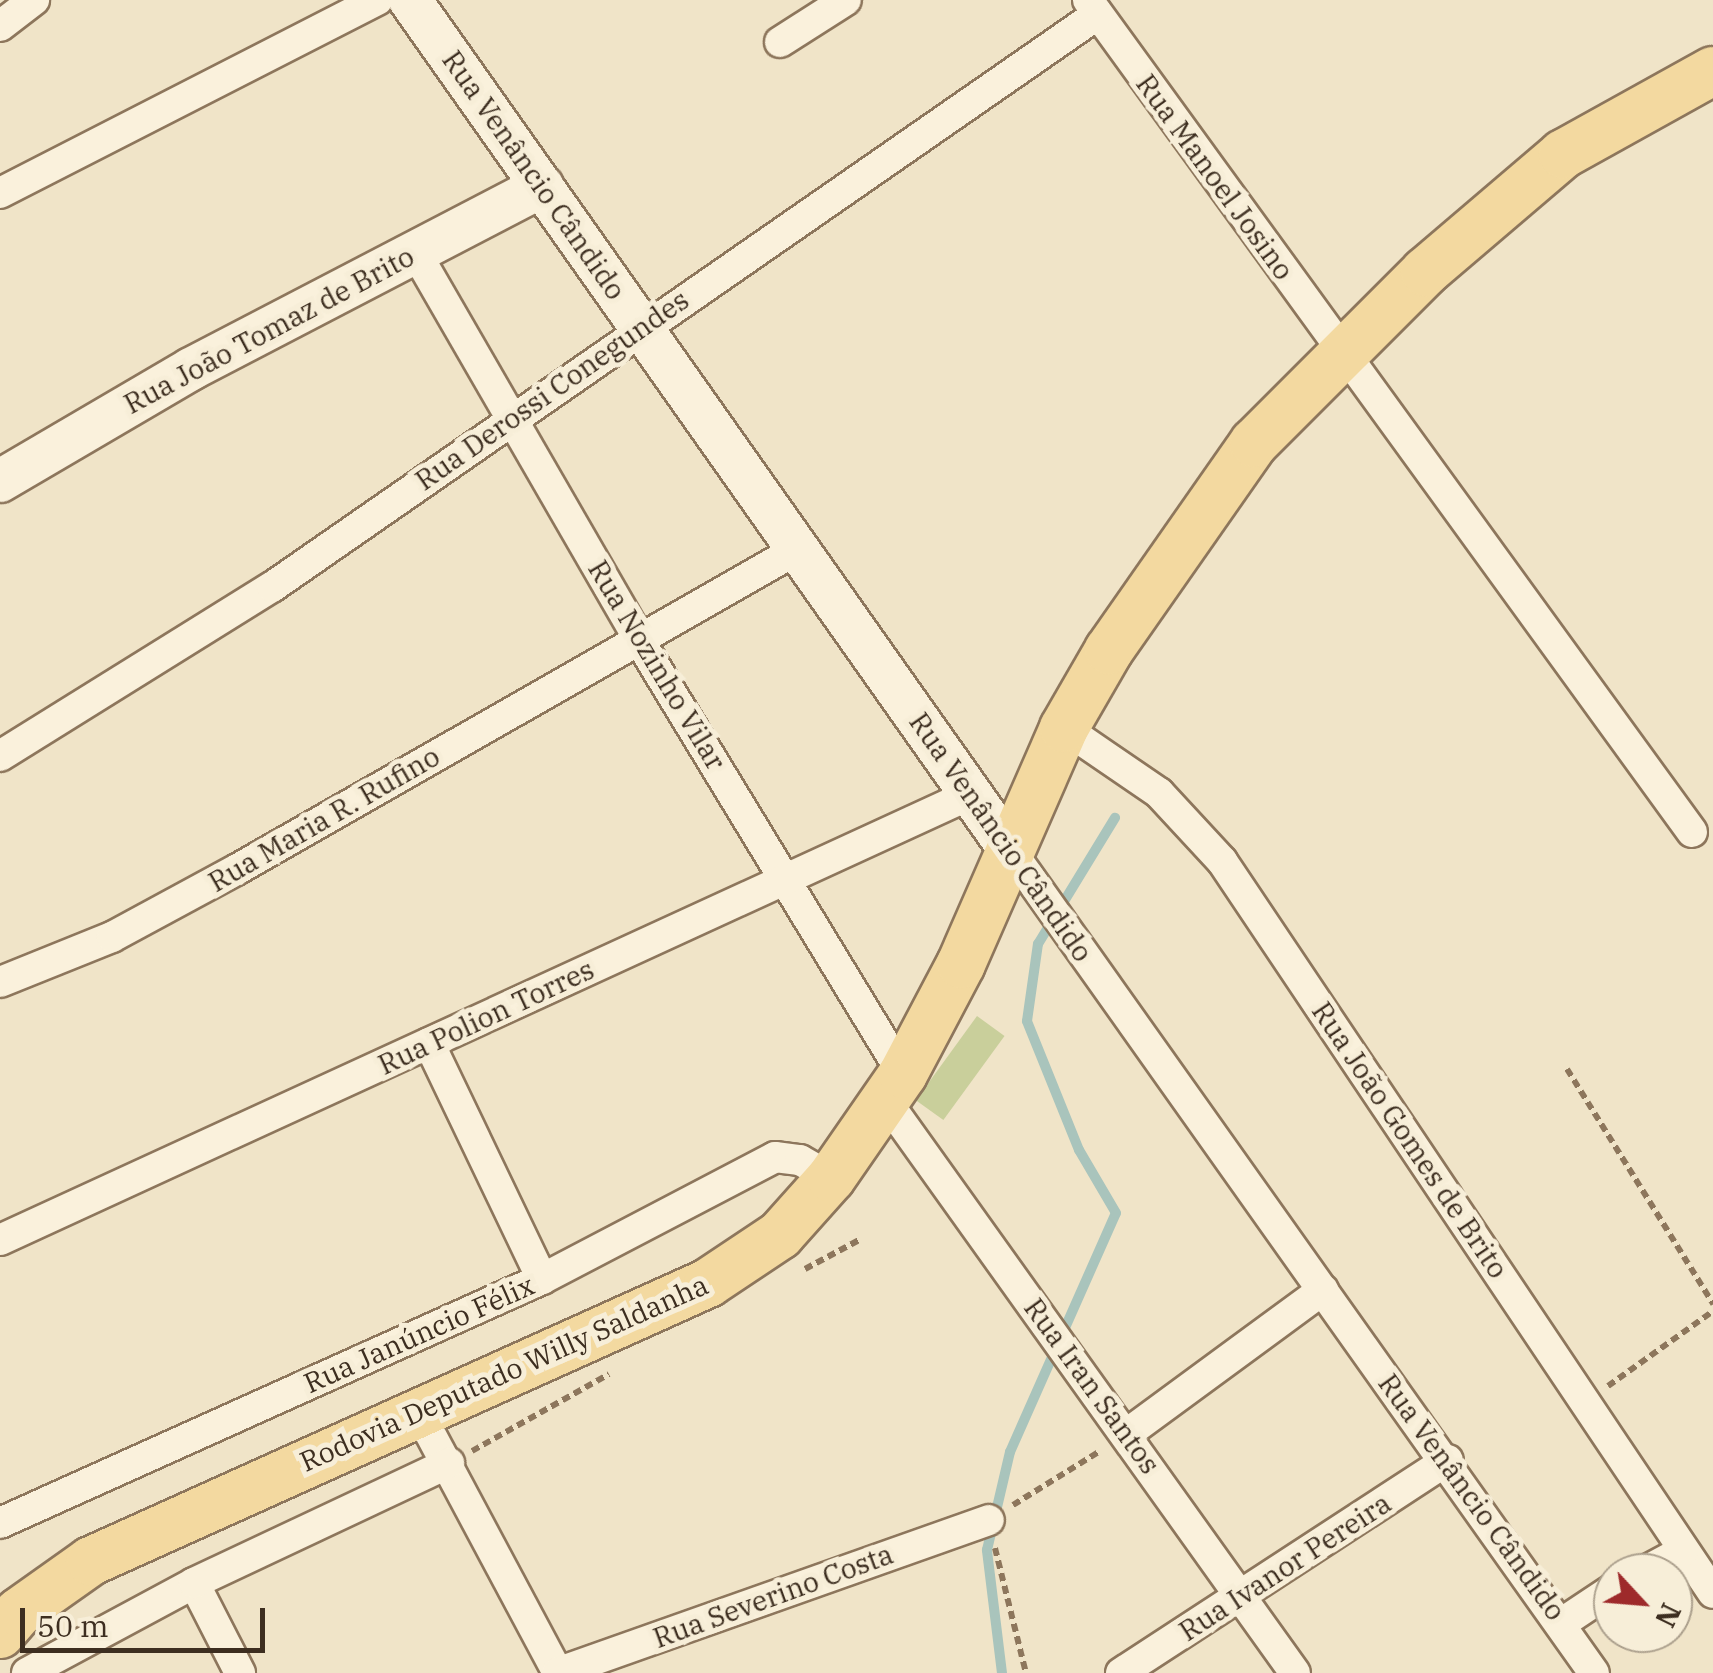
<!DOCTYPE html>
<html>
<head>
<meta charset="utf-8">
<style>
	body { margin:0 }
	#map { position:relative; width:1713px; height:1673px; overflow:hidden; background:#f0e4c8; font-family:"IBM Plex Serif",serif }
	div>[style] { position:absolute }
	.green>* { inset:0; background:#c9cf9b; transform-origin:0 0 }
	.stream>* { height:10px; margin:-5px; padding:0 5px; transform-origin:5px; border-radius:5px; background:#a9c4bc }
	.path>* { height:6px; margin-top:-3px; transform-origin:0; background:repeating-linear-gradient(90deg,#8d765c 0 8px,transparent 0 13px) }
	.roads { filter:drop-shadow(2px 0 #8d765c) drop-shadow(-2px 0 #8d765c) drop-shadow(0 2px #8d765c) drop-shadow(0 -2px #8d765c) }
	.street>* { height:30px; margin:-15px; padding:0 15px; transform-origin:15px; border-radius:15px; background:#faf1dc }
	.secondary>* { height:42px; margin:-21px; padding:0 21px; transform-origin:21px; border-radius:21px; background:#faf1dc }
	.primary>* { height:48px; margin:-24px; padding:0 24px; transform-origin:24px; border-radius:24px; background:#f3d9a0 }
	span { translate:-50% -50%; white-space:nowrap; text-align:center; line-height:1.15; -webkit-text-stroke:10px #f7eed8; paint-order:stroke }
	.street-label { font-size:28px; color:#3d2e20 }
	.north { position:absolute; left:1593px; top:1553px; width:100px; height:100px; box-sizing:border-box; background:#f7eed8; border:2px solid #ada18e; border-radius:50%; rotate:116deg; font-size:28px; font-weight:700; line-height:40px; text-align:center; color:#3d2e20 }
	.north::after { content:''; display:block; margin:auto; width:35px; height:45px; background:#9e2a2b; clip-path:polygon(50% 0,100% 100%,50% 72%,0 100%) }
	.scale { position:absolute; left:20px; top:1608px; width:245px; height:45px; box-sizing:border-box; border:5px solid #3d2e20; border-top:0; padding-left:12px; font-size:30px; line-height:35px; white-space:nowrap; color:#3d2e20; -webkit-text-stroke:8px #f7eed8; paint-order:stroke }
</style>
</head>
<body>
<div id="map">
	<div class="green">
		<div style="left:977px;top:1016px;width:34px;height:104px;rotate:36deg"></div>
	</div>
	<div class="stream">
		<div style="left:1002px;top:1673px;width:124px;rotate:-97deg"></div>
		<div style="left:987px;top:1550px;width:101px;rotate:-76.8deg"></div>
		<div style="left:1010px;top:1452px;width:261px;rotate:-66.1deg"></div>
		<div style="left:1116px;top:1213px;width:73px;rotate:-120.4deg"></div>
		<div style="left:1079px;top:1150px;width:139px;rotate:-112deg"></div>
		<div style="left:1027px;top:1021px;width:78px;rotate:-81.9deg"></div>
		<div style="left:1038px;top:944px;width:148px;rotate:-58.6deg"></div>
	</div>
	<div class="path">
		<div style="left:1567px;top:1069px;width:277px;rotate:58.1deg"></div>
		<div style="left:805px;top:1269px;width:64px;rotate:-28.2deg"></div>
		<div style="left:1608px;top:1386px;width:129px;rotate:-35.5deg"></div>
		<div style="left:472px;top:1451px;width:157px;rotate:-29.3deg"></div>
		<div style="left:1013px;top:1505px;width:102px;rotate:-31.8deg"></div>
		<div style="left:995px;top:1548px;width:129px;rotate:76.1deg"></div>
	</div>
	<div class="roads">
		<div class="street">
			<div style="left:1088px;top:0;width:1028px;rotate:54.02deg"></div>
			<div style="left:0;top:26px;width:43px;rotate:-37.4deg"></div>
			<div style="left:780px;top:42px;width:78px;rotate:-32.5deg"></div>
			<div style="left:0;top:193px;width:424px;rotate:-27.1deg"></div>
			<div style="left:416px;top:253px;width:447px;rotate:60deg"></div>
			<div style="left:639px;top:640px;width:508px;rotate:58.69deg"></div>
			<div style="left:1064px;top:728px;width:115px;rotate:34.4deg"></div>
			<div style="left:1159px;top:793px;width:93px;rotate:47.2deg"></div>
			<div style="left:1222px;top:861px;width:881px;rotate:56.15deg"></div>
			<div style="left:0;top:756px;width:320px;rotate:-31.9deg"></div>
			<div style="left:272px;top:587px;width:1005px;rotate:-34.75deg"></div>
			<div style="left:1010px;top:850px;width:1009px;rotate:54.64deg"></div>
			<div style="left:0;top:982px;width:121px;rotate:-21.9deg"></div>
			<div style="left:112px;top:937px;width:141px;rotate:-28.4deg"></div>
			<div style="left:236px;top:870px;width:647px;rotate:-29.73deg"></div>
			<div style="left:429px;top:1043px;width:262px;rotate:64.4deg"></div>
			<div style="left:886px;top:1101px;width:703px;rotate:54.43deg"></div>
			<div style="left:0;top:1240px;width:1069px;rotate:-24.67deg"></div>
			<div style="left:417px;top:1409px;width:299px;rotate:61.9deg"></div>
			<div style="left:1128px;top:1433px;width:242px;rotate:-36.3deg"></div>
			<div style="left:0;top:1523px;width:594px;rotate:-24.24deg"></div>
			<div style="left:542px;top:1279px;width:263px;rotate:-27.6deg"></div>
			<div style="left:775px;top:1157px;width:25px;rotate:7deg"></div>
			<div style="left:800px;top:1160px;width:36px;rotate:30deg"></div>
			<div style="left:1642px;top:1573px;width:47px;rotate:-28.2deg"></div>
			<div style="left:194px;top:1583px;width:101px;rotate:62.9deg"></div>
			<div style="left:1562px;top:1623px;width:61px;rotate:-33.7deg"></div>
			<div style="left:27px;top:1673px;width:190px;rotate:-28.3deg"></div>
			<div style="left:194px;top:1583px;width:282px;rotate:-25.2deg"></div>
			<div style="left:557px;top:1673px;width:458px;rotate:-19.5deg"></div>
			<div style="left:1121px;top:1673px;width:390px;rotate:-33.1deg"></div>
		</div>
		<div class="secondary">
			<div style="left:410px;top:0;width:1040px;rotate:54.78deg"></div>
			<div style="left:0;top:481px;width:221px;rotate:-30.4deg"></div>
			<div style="left:191px;top:369px;width:396px;rotate:-27.5deg"></div>
		</div>
		<div class="primary">
			<div style="left:0;top:1634px;width:29px;rotate:-49deg"></div>
			<div style="left:19px;top:1612px;width:88px;rotate:-35.3deg"></div>
			<div style="left:91px;top:1561px;width:677px;rotate:-24.25deg"></div>
			<div style="left:708px;top:1283px;width:87px;rotate:-33.7deg"></div>
			<div style="left:780px;top:1235px;width:76px;rotate:-48.2deg"></div>
			<div style="left:831px;top:1178px;width:126px;rotate:-55.3deg"></div>
			<div style="left:903px;top:1074px;width:124px;rotate:-62.2deg"></div>
			<div style="left:961px;top:964px;width:257px;rotate:-66.4deg"></div>
			<div style="left:1064px;top:728px;width:90px;rotate:-60deg"></div>
			<div style="left:1109px;top:650px;width:253px;rotate:-55deg"></div>
			<div style="left:1254px;top:443px;width:242px;rotate:-45deg"></div>
			<div style="left:1425px;top:272px;width:182px;rotate:-40.5deg"></div>
			<div style="left:1563px;top:154px;width:171px;rotate:-29deg"></div>
		</div>
	</div>
	<div class="street-label">
		<span style="left:534px;top:175px;rotate:55deg">Rua Venâncio Cândido</span>
		<span style="left:1215px;top:177px;rotate:54deg">Rua Manoel Josino</span>
		<span style="left:269px;top:330px;rotate:-28deg">Rua João Tomaz de Brito</span>
		<span style="left:552px;top:390px;rotate:-35deg">Rua Derossi Conegundes</span>
		<span style="left:657px;top:665px;rotate:59deg">Rua Nozinho Vilar</span>
		<span style="left:324px;top:819px;rotate:-30deg">Rua Maria R. Rufino</span>
		<span style="left:1001px;top:837px;rotate:55deg">Rua Venâncio Cândido</span>
		<span style="left:486px;top:1017px;rotate:-25deg">Rua Polion Torres</span>
		<span style="left:1410px;top:1140px;rotate:56deg">Rua João Gomes de Brito</span>
		<span style="left:419px;top:1334px;rotate:-24deg">Rua Janúncio Félix</span>
		<span style="left:504px;top:1373px;rotate:-24deg">Rodovia Deputado Willy Saldanha</span>
		<span style="left:1092px;top:1386px;rotate:54deg">Rua Iran Santos</span>
		<span style="left:1472px;top:1497px;rotate:54deg">Rua Venâncio Cândido</span>
		<span style="left:1285px;top:1567px;rotate:-33deg">Rua Ivanor Pereira</span>
		<span style="left:773px;top:1596px;rotate:-20deg">Rua Severino Costa</span>
	</div>
	<div class="north">N</div>
	<div class="scale">50 m</div>
</div>
</body>
</html>
